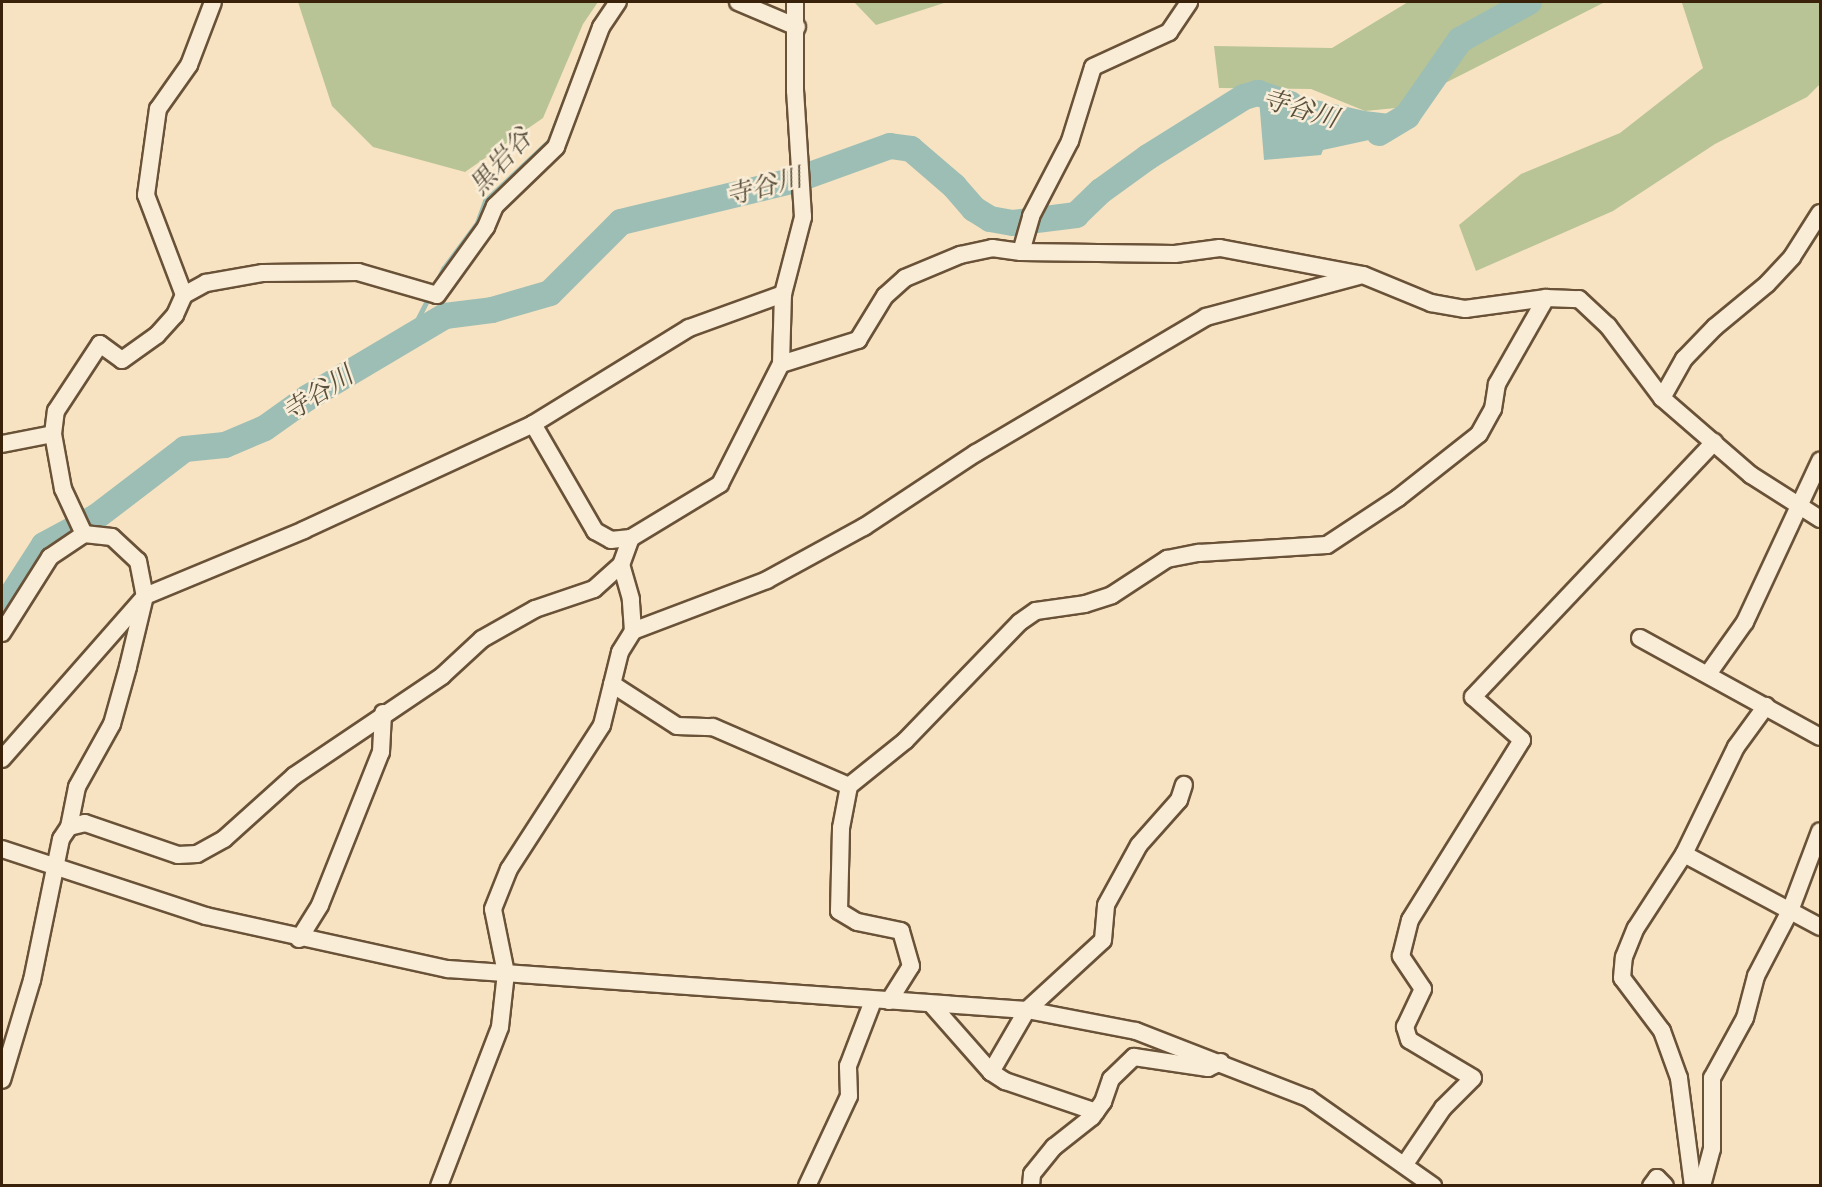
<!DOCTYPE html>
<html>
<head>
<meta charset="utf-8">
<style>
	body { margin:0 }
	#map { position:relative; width:1822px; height:1187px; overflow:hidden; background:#f7e3c1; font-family:"EB Garamond","Noto Serif JP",serif }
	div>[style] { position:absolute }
	.green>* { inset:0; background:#b8c496 }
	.water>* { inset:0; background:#9dbeb5 }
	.stream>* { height:4.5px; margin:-2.25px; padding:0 2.25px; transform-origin:2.25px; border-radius:2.25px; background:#9dbeb5 }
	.river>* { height:26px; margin:-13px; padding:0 13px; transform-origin:13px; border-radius:13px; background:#9dbeb5 }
	.roads { filter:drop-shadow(2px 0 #695238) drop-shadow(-2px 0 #695238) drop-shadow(0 2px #695238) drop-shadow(0 -2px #695238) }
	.minor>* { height:16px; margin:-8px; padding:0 8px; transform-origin:8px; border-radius:8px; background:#faedd7 }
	span { translate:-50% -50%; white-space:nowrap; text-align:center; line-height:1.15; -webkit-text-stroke:5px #faedd7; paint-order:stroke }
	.water-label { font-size:26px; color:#58503d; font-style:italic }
	.frame { position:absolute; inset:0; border:3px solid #3a210a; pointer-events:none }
</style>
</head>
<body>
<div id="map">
	<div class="green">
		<div style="clip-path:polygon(298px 2px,598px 2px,583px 24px,543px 118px,465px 172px,373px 147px,332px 106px)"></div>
		<div style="clip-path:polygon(854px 2px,947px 2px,876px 25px)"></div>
		<div style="clip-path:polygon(1408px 2px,1605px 2px,1396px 108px,1365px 111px,1311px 89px,1219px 88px,1214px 46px,1332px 48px)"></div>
		<div style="clip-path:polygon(1675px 2px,1820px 2px,1820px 84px,1807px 97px,1715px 144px,1613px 211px,1476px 271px,1459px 225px,1521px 174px,1620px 133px,1703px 68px,1682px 3px)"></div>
	</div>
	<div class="water">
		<div style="clip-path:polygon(1258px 87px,1365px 111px,1407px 116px,1392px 135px,1323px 150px,1321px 155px,1264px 160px)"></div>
	</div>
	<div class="stream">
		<div style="left:601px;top:12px;width:12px;rotate:-55deg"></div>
		<div style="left:407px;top:340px;width:80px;rotate:-63.1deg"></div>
		<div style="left:443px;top:269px;width:57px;rotate:-53.5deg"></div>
		<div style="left:477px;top:223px;width:23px;rotate:-70deg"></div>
		<div style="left:485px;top:201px;width:88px;rotate:-43.2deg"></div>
		<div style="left:549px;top:141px;width:107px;rotate:-69.2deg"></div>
	</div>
	<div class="river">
		<div style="left:1379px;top:133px;width:33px;rotate:-31deg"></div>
		<div style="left:1407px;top:116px;width:93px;rotate:-55.1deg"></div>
		<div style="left:1460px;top:40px;width:79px;rotate:-28.8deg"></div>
		<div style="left:2px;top:610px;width:77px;rotate:-57.1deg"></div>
		<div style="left:44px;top:545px;width:59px;rotate:-28.3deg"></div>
		<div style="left:96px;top:517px;width:112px;rotate:-37.4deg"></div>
		<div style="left:185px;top:449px;width:40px;rotate:-5.7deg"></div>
		<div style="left:225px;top:445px;width:43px;rotate:-23deg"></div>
		<div style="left:265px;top:428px;width:52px;rotate:-35.5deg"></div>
		<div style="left:307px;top:398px;width:161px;rotate:-30.7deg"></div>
		<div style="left:445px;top:316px;width:47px;rotate:-7.3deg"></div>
		<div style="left:492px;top:310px;width:60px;rotate:-16.3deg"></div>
		<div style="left:550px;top:293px;width:100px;rotate:-45deg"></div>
		<div style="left:621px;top:222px;width:180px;rotate:-13.5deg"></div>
		<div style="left:796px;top:180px;width:100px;rotate:-19.9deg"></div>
		<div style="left:890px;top:146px;width:21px;rotate:8deg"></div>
		<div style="left:911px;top:149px;width:57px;rotate:40.7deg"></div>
		<div style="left:954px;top:186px;width:30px;rotate:49deg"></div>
		<div style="left:974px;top:209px;width:19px;rotate:32deg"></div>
		<div style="left:990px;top:219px;width:23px;rotate:10deg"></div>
		<div style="left:1013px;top:223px;width:64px;rotate:-7.2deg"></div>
		<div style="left:1076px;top:215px;width:35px;rotate:-44deg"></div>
		<div style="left:1101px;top:191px;width:58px;rotate:-35.9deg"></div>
		<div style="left:1148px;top:157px;width:113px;rotate:-32deg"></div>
		<div style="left:1244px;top:97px;width:15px;rotate:-16deg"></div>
		<div style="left:1258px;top:93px;width:34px;rotate:19deg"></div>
	</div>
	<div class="roads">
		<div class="minor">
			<div style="left:738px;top:2px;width:64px;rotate:23deg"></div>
			<div style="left:1021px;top:252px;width:37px;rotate:-74deg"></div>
			<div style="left:1031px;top:216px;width:85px;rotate:-62.5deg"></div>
			<div style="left:1070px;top:141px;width:77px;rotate:-72.7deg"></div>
			<div style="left:1093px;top:67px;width:84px;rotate:-24.7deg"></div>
			<div style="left:1169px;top:32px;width:36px;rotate:-56deg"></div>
			<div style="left:184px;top:295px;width:25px;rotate:-29deg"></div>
			<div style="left:206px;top:283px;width:58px;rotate:-10deg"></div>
			<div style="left:263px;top:273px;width:95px;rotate:-0.6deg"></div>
			<div style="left:358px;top:272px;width:82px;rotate:16.2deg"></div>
			<div style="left:437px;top:295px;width:84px;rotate:-54.2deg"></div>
			<div style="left:486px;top:227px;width:23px;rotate:-67deg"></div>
			<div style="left:495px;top:206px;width:85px;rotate:-44deg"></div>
			<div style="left:556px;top:147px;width:128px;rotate:-69.4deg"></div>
			<div style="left:601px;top:27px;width:30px;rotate:-56deg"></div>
			<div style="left:781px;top:364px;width:81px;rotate:-17.3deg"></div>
			<div style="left:858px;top:340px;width:52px;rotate:-58.5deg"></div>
			<div style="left:885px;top:296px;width:27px;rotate:-42deg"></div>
			<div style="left:905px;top:278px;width:60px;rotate:-22.7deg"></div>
			<div style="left:960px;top:255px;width:33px;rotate:-12deg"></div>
			<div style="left:992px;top:248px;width:29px;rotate:8deg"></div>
			<div style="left:1021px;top:252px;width:154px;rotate:0.7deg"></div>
			<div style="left:1175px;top:254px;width:45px;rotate:-7.6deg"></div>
			<div style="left:1220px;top:248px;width:146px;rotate:10.7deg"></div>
			<div style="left:1363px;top:275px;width:74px;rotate:22.4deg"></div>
			<div style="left:1431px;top:303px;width:35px;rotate:10deg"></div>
			<div style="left:1465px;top:309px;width:82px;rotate:-7.7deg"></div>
			<div style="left:1546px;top:298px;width:33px;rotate:2deg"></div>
			<div style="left:1579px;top:299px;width:40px;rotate:43deg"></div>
			<div style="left:1608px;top:326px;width:90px;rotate:53.1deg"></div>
			<div style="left:1662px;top:398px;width:118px;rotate:40.9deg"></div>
			<div style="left:1751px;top:475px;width:82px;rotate:32.5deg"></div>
			<div style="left:1662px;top:398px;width:45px;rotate:-60.6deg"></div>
			<div style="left:1684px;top:359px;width:45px;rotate:-45.9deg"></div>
			<div style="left:1715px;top:327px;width:67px;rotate:-39.6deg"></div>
			<div style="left:1767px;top:284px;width:37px;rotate:-47deg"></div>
			<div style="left:1792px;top:257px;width:52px;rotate:-57.5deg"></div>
			<div style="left:533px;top:424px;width:124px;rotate:59.9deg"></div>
			<div style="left:595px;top:531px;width:18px;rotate:29deg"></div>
			<div style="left:611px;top:540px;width:20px;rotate:-6deg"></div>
			<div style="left:2px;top:444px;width:52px;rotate:-11.1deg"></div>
			<div style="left:84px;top:534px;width:50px;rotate:-115deg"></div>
			<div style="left:63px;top:489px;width:56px;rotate:-100.3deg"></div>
			<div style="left:53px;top:434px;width:23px;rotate:-83deg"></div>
			<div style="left:56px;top:411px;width:80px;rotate:-56.7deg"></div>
			<div style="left:100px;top:344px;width:27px;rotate:36deg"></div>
			<div style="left:122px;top:360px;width:43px;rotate:-35.5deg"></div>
			<div style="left:157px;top:335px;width:27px;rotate:-48deg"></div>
			<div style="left:175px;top:315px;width:22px;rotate:-66deg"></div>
			<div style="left:184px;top:295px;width:107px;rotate:-110.8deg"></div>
			<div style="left:146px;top:195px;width:87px;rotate:-82.1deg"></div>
			<div style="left:158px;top:109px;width:54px;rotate:-54.8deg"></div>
			<div style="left:189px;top:65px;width:67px;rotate:-69.1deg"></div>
			<div style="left:633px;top:631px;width:143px;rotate:-20.8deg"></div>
			<div style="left:767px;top:580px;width:111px;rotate:-28.7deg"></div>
			<div style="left:864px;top:527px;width:134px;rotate:-33.5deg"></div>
			<div style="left:976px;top:453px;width:267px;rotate:-30.6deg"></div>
			<div style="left:1206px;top:317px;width:158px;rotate:-15deg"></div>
			<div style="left:2px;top:633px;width:90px;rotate:-57.7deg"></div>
			<div style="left:50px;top:557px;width:41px;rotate:-34.1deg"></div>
			<div style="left:84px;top:534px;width:28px;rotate:6deg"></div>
			<div style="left:112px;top:537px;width:35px;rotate:43deg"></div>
			<div style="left:138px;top:561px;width:36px;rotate:79deg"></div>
			<div style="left:145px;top:596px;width:73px;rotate:103.5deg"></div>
			<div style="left:128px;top:667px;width:59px;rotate:105.7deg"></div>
			<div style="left:112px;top:724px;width:72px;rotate:119.1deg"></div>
			<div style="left:77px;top:787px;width:41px;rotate:101.3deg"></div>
			<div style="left:69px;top:827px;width:14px;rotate:124deg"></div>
			<div style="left:61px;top:839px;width:144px;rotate:101.6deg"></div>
			<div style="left:32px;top:980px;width:104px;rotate:106.7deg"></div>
			<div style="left:1640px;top:638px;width:205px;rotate:28.8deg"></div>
			<div style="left:1708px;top:674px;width:64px;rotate:-54.6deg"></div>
			<div style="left:1745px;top:622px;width:178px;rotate:-65deg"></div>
			<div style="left:612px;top:684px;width:77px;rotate:32.9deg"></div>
			<div style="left:677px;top:726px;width:36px;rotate:2deg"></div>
			<div style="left:713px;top:727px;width:148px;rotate:23.5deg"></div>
			<div style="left:2px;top:759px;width:217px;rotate:-48.7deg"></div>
			<div style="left:145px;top:596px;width:172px;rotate:-22.5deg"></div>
			<div style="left:304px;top:530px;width:252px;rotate:-24.8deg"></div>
			<div style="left:533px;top:424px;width:183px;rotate:-31.6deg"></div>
			<div style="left:689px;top:328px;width:100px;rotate:-19.9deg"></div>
			<div style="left:69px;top:827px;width:16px;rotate:-14deg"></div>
			<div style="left:85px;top:823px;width:98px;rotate:19deg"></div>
			<div style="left:178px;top:855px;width:19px;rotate:-3deg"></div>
			<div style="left:197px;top:854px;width:31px;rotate:-29deg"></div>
			<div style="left:224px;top:839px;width:94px;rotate:-42deg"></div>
			<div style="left:294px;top:776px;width:179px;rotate:-34deg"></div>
			<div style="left:442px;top:676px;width:54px;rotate:-42.8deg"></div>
			<div style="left:482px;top:639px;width:61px;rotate:-29.5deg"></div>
			<div style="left:535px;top:609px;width:62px;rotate:-18.7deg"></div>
			<div style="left:594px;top:589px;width:36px;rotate:-42deg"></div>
			<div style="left:621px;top:565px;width:29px;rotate:-70deg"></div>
			<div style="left:631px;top:538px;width:104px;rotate:-31.2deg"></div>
			<div style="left:720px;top:484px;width:135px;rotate:-63.1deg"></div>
			<div style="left:781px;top:364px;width:70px;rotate:-88.4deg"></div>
			<div style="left:783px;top:294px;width:80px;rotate:-75.4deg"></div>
			<div style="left:803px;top:217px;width:126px;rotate:-93.6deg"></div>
			<div style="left:795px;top:91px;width:89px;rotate:-90deg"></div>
			<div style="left:2px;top:849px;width:215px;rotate:18.2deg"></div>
			<div style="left:206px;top:916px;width:248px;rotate:12.4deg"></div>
			<div style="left:448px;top:969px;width:580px;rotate:4.05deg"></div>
			<div style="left:1027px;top:1010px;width:111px;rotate:10.9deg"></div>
			<div style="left:1136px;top:1031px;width:185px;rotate:21.3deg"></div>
			<div style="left:1308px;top:1098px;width:153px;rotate:35.1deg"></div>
			<div style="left:1684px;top:854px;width:154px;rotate:28.2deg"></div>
			<div style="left:299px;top:939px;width:40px;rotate:-58deg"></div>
			<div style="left:320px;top:905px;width:165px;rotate:-68.3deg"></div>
			<div style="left:381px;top:752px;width:39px;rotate:-87deg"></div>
			<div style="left:889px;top:1001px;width:41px;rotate:-57.8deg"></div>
			<div style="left:911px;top:966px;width:36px;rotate:-106deg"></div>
			<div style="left:901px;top:931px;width:45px;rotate:-168.4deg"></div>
			<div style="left:857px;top:922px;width:21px;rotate:-149deg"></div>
			<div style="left:839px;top:911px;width:83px;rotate:-88.6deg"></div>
			<div style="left:841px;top:828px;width:43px;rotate:-79.2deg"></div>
			<div style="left:849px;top:786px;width:72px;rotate:-38.8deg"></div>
			<div style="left:905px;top:741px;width:165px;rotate:-46deg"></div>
			<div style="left:1020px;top:622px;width:19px;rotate:-35deg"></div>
			<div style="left:1036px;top:611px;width:49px;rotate:-8.1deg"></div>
			<div style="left:1085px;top:604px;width:28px;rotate:-18deg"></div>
			<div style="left:1112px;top:595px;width:66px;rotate:-33.2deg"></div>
			<div style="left:1167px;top:559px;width:33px;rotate:-11deg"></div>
			<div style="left:1199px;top:553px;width:128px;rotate:-3.6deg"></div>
			<div style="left:1327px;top:545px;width:85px;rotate:-33.5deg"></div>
			<div style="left:1398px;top:498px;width:103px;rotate:-38.3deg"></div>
			<div style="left:1479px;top:434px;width:29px;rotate:-61deg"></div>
			<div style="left:1493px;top:409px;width:25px;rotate:-81deg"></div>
			<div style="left:1497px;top:384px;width:99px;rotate:-60.3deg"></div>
			<div style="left:931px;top:1004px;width:91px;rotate:48.6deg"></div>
			<div style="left:991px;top:1072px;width:17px;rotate:33deg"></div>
			<div style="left:1005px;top:1081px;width:96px;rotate:18.8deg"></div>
			<div style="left:991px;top:1072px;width:72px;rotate:-59.9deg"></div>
			<div style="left:1027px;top:1010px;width:103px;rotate:-42.6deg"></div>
			<div style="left:1103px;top:940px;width:35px;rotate:-85deg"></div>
			<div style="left:1106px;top:905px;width:68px;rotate:-61.2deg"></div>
			<div style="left:1139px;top:845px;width:60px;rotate:-48.4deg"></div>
			<div style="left:1179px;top:800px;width:16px;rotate:-72deg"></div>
			<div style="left:1405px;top:1164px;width:68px;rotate:-55.8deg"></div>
			<div style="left:1443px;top:1108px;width:42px;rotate:-45deg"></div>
			<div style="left:1473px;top:1078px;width:74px;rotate:-149.3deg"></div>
			<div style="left:1409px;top:1040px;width:14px;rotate:-107deg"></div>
			<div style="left:1405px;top:1027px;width:42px;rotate:-64.7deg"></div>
			<div style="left:1423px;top:989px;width:40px;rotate:-124deg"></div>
			<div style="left:1401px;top:956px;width:37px;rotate:-76deg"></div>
			<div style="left:1410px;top:920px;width:212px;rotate:-58.1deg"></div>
			<div style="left:1522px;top:740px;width:65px;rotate:-138.7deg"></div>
			<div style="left:1473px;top:697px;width:351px;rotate:-46.6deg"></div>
			<div style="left:439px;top:1186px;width:170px;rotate:-69deg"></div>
			<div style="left:500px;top:1027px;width:54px;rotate:-83.7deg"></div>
			<div style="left:506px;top:973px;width:65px;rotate:-101.5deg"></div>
			<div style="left:493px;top:909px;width:43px;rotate:-68.2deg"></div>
			<div style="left:509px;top:869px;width:171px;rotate:-57.1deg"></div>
			<div style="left:602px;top:725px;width:75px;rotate:-76.1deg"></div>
			<div style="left:620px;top:652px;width:25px;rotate:-58deg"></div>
			<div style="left:633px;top:631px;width:32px;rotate:-94deg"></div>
			<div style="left:631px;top:599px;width:35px;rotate:-106deg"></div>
			<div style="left:807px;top:1186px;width:99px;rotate:-65deg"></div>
			<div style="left:849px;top:1096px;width:30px;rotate:-92deg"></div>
			<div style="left:848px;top:1066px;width:70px;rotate:-69deg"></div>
			<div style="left:1031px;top:1186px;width:12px;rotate:-85deg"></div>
			<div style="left:1032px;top:1174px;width:35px;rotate:-51deg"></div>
			<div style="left:1054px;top:1147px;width:48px;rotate:-38.3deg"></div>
			<div style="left:1092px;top:1117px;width:19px;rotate:-54deg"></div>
			<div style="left:1103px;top:1102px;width:24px;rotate:-71deg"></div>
			<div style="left:1111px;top:1079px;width:32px;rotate:-44deg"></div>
			<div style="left:1134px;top:1057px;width:75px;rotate:8.5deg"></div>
			<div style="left:1208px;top:1068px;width:14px;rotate:-25deg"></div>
			<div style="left:1651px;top:1186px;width:10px;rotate:-53deg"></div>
			<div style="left:1657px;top:1178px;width:11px;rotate:45deg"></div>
			<div style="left:1693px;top:1186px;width:109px;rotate:-97.4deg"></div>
			<div style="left:1679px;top:1078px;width:50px;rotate:-109.9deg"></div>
			<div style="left:1662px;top:1031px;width:66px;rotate:-127deg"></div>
			<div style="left:1622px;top:978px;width:21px;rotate:-85deg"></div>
			<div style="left:1624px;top:957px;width:31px;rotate:-68deg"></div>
			<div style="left:1636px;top:928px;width:88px;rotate:-57deg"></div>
			<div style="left:1684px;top:854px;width:119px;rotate:-64.1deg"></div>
			<div style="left:1736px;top:747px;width:51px;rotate:-53.8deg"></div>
			<div style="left:1702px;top:1186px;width:38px;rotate:-75deg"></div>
			<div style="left:1712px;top:1149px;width:71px;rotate:-90deg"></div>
			<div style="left:1712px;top:1078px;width:68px;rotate:-61.2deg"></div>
			<div style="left:1745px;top:1018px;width:43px;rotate:-75.3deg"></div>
			<div style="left:1756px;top:976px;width:73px;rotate:-62.4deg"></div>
			<div style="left:1790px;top:911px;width:85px;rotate:-69.4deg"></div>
		</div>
	</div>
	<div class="water-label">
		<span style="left:1300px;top:109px;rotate:16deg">寺谷川</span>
		<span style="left:501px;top:162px;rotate:-48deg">黒岩谷</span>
		<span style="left:764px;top:187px;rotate:-15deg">寺谷川</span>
		<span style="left:318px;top:394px;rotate:-33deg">寺谷川</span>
	</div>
	<div class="frame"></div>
</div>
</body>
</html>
